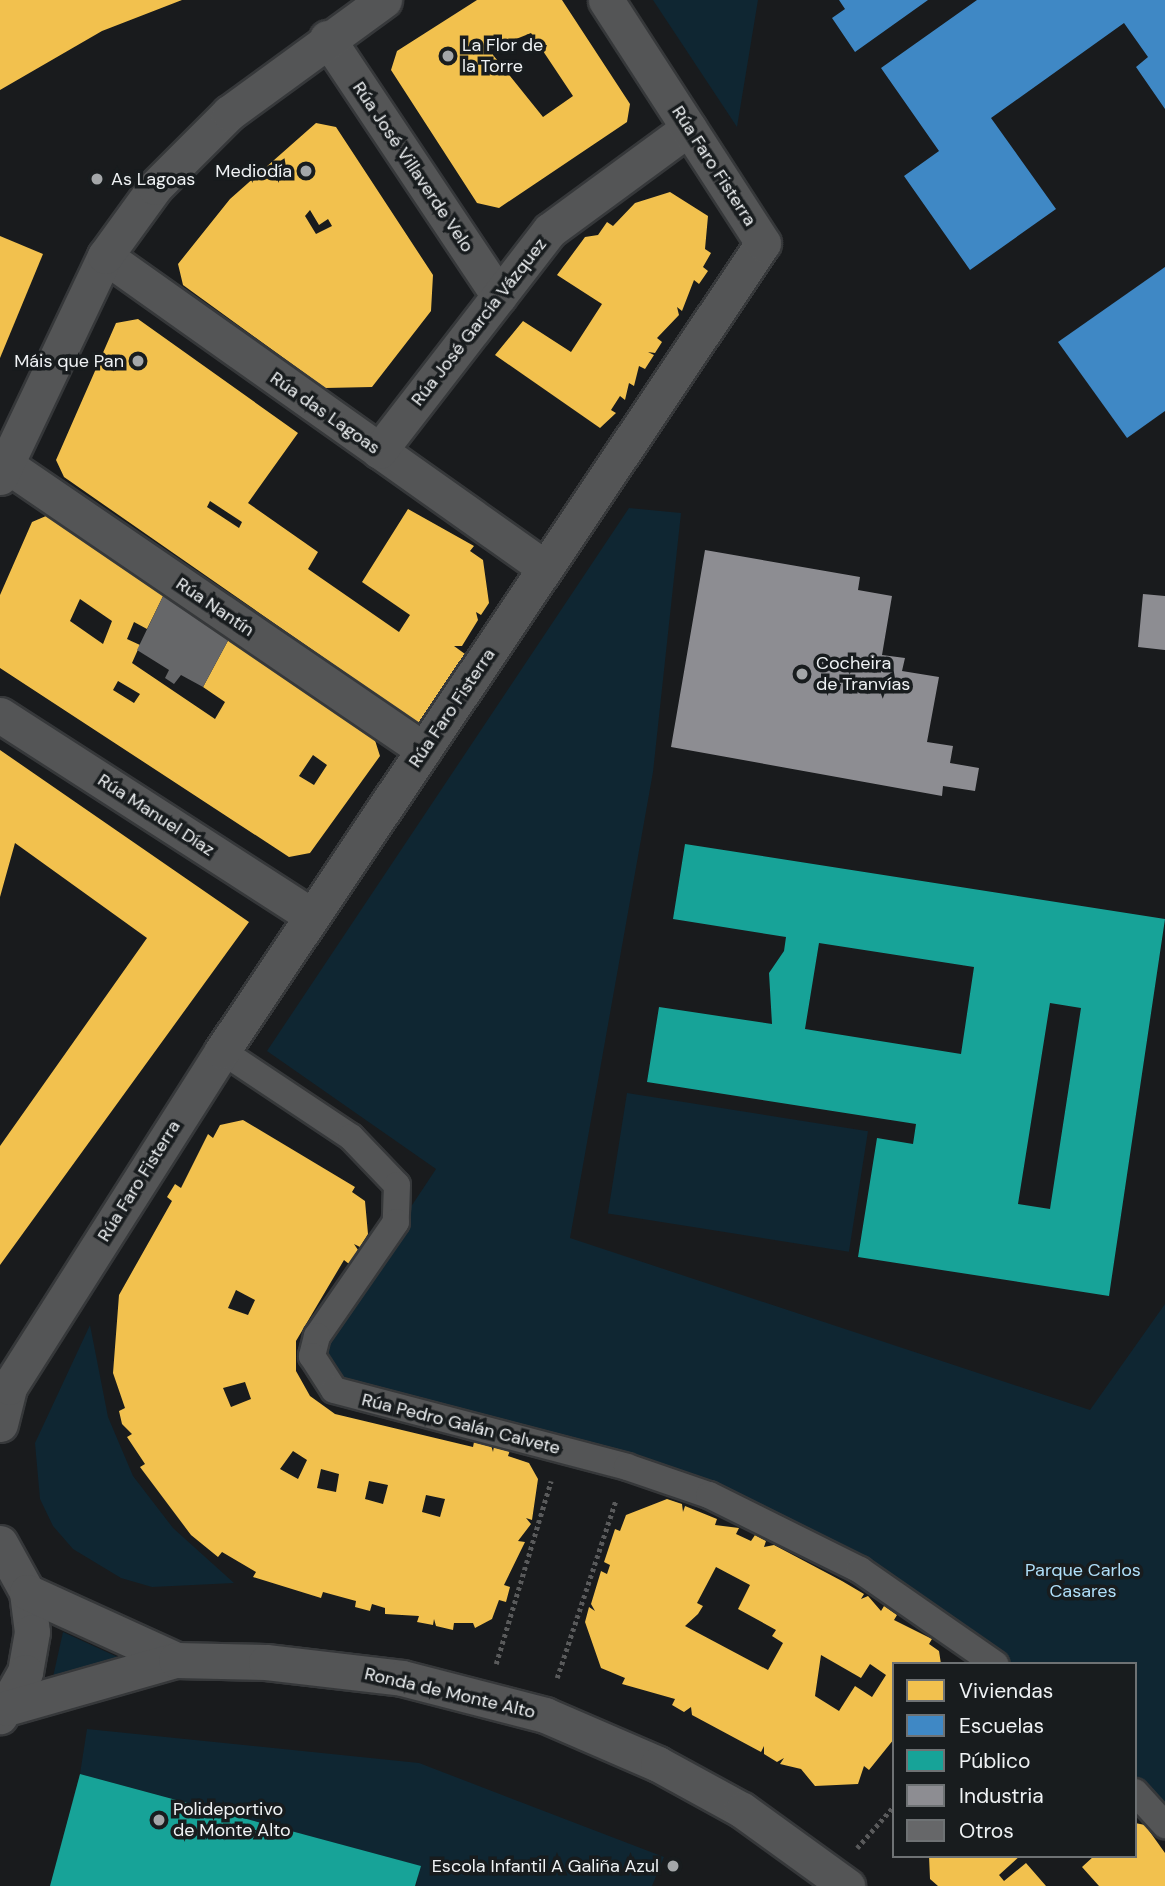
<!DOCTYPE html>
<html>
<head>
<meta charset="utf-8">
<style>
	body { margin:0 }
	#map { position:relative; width:1165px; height:1886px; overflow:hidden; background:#191b1d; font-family:"DM Sans",sans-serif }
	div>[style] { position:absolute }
	.green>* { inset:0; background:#0f2632; transform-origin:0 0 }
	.homes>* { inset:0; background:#f2c14e }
	.schools>* { inset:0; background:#3f88c5 }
	.public>* { inset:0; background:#17a398 }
	.industry>* { inset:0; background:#8d8d92 }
	.building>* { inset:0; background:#666769 }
	.path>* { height:4.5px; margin-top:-2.25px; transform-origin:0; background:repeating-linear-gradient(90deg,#595a5b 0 3.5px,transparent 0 7px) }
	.roads { filter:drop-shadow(2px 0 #36383a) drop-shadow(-2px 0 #36383a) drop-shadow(0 2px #36383a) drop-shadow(0 -2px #36383a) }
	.pedestrian>* { height:26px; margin:-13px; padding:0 13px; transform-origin:13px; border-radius:13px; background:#545556 }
	.minor>* { height:35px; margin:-17.5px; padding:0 17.5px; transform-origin:17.5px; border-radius:17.5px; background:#545556 }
	.dots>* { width:19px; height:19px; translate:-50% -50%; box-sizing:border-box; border:4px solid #181c1e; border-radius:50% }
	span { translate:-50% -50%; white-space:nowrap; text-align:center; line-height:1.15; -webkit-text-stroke:7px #181c1e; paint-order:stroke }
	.poi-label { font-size:18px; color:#eff2f4 }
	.left { translate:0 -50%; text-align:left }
	.right { translate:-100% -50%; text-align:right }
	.street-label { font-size:18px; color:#eff2f4 }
	.park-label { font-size:18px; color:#b0dff9 }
	.legend { position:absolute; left:892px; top:1662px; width:245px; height:196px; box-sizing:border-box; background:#181c1e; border:2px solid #6e7274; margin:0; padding:9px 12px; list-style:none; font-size:21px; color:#eff2f4 }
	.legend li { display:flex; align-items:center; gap:14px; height:35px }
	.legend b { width:35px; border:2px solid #6e7274 }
</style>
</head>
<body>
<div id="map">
	<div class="green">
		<div style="clip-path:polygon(653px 0,758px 0,737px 127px)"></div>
		<div style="clip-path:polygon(629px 508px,681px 513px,653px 772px,570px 1238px,1090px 1410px,1165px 1304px,1165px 1825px,1135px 1792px,1135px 1664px,995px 1664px,709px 1495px,359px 1399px,312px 1356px,436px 1169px,267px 1051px)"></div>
		<div style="left:627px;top:1093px;width:244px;height:122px;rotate:9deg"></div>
		<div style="clip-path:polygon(90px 1325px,108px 1417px,133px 1476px,173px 1528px,234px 1583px,152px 1587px,121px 1578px,73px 1549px,53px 1526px,40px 1499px,35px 1443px)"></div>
		<div style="clip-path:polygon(63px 1632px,122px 1659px,53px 1677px)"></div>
		<div style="clip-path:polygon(87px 1729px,419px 1763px,664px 1857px,652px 1886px,416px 1886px,420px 1866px,80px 1774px)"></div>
	</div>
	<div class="homes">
		<div style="clip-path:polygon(0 0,182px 0,102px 31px,0 90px)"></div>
		<div style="clip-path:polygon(evenodd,477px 0,562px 0,630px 104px,627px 122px,499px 208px,477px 203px,391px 70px,397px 51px,477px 0,531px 33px,573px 96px,543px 117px,489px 50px,531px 33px)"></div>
		<div style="clip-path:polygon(evenodd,316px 123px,336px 127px,433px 275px,431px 311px,372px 387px,325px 388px,183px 285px,178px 264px,230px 199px,316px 123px,310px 210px,319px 225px,328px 219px,332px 226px,316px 234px,305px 216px,310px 210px)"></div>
		<div style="clip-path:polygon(670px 192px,708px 216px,705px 249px,711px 253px,703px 267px,708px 271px,699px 284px,694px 280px,682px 311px,677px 307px,679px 315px,657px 338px,662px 342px,655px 353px,648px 352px,654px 355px,645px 369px,639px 366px,634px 386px,629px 383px,625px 400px,620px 396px,611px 410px,616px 413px,600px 428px,495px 355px,523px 321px,571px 352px,602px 304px,557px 275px,585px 237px,598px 235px,607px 222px,613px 226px,635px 203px)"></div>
		<div style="clip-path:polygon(0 236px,43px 254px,0 358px)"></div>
		<div style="clip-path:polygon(evenodd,138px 319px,298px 433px,248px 503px,318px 552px,308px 569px,399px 632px,410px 615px,362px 582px,408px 509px,474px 546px,470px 551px,483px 560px,489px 603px,481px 615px,476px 612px,478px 620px,462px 646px,454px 646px,465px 654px,419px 724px,64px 477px,56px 460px,116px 323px,138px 319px,210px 501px,242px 522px,239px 528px,207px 507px,210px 501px)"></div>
		<div style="clip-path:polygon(evenodd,53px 513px,166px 590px,147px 629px,134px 622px,127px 639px,140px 645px,132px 663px,215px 719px,225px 702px,203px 687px,231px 635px,373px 734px,380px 756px,310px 853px,289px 857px,0 668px,0 595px,32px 522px,53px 513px,80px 599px,112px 621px,103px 644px,70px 621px,80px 599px,53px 513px,118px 681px,140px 694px,134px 703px,113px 690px,118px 681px,53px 513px,313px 755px,327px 765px,314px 785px,299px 776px,313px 755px)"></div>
		<div style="clip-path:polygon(0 750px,249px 922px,0 1265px,0 1146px,147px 938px,15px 843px,0 897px)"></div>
		<div style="clip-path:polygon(evenodd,243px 1120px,355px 1187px,352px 1192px,365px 1201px,368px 1234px,360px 1247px,354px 1244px,358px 1250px,349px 1264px,344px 1260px,296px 1341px,296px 1371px,310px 1396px,335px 1414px,473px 1447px,474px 1442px,491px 1445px,493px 1452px,494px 1446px,510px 1450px,508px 1456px,529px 1463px,538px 1479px,532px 1520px,526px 1518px,531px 1524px,518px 1541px,525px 1542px,504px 1585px,510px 1587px,506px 1602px,499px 1600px,492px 1619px,475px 1628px,473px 1623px,454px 1623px,453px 1630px,436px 1626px,434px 1619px,433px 1625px,417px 1622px,419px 1616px,385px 1614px,385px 1608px,372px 1604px,370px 1611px,355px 1607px,356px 1601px,323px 1592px,321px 1598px,253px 1577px,256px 1572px,222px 1552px,218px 1557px,191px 1535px,140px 1467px,145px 1464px,127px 1437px,132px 1434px,122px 1424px,119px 1411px,125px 1408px,113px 1373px,119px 1295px,172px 1201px,167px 1197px,175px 1184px,181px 1188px,208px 1134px,213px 1138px,220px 1125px,243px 1120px,236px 1290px,255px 1300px,248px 1315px,228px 1308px,236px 1290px,243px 1120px,245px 1382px,251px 1399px,231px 1407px,223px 1388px,245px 1382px,243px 1120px,293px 1451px,307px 1460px,298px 1479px,280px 1469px,293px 1451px,243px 1120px,321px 1469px,339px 1474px,336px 1492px,317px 1488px,321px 1469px,243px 1120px,369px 1481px,388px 1485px,383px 1504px,365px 1499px,369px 1481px,243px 1120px,426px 1495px,445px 1499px,440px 1517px,422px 1512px,426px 1495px)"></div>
		<div style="clip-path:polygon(evenodd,667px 1499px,682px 1504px,683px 1512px,685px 1506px,717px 1519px,715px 1525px,739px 1528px,736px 1534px,751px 1541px,755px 1535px,766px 1541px,764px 1547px,774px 1545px,842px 1581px,864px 1594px,861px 1599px,868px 1596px,881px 1611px,884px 1606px,897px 1615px,894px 1620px,932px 1639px,929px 1644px,939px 1651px,941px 1664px,894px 1664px,894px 1739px,869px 1770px,864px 1766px,858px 1784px,815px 1786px,801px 1769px,780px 1764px,784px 1758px,777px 1762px,764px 1754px,764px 1746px,761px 1752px,692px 1715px,691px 1707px,684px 1712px,672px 1705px,675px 1699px,622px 1684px,625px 1678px,601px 1668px,585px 1622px,589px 1607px,595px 1611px,591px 1604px,601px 1571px,607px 1574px,610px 1565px,604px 1562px,615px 1529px,620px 1531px,626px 1515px,667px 1499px,716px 1567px,750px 1585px,738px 1609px,776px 1630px,772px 1636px,783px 1643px,768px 1670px,685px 1626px,698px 1614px,703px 1606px,697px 1603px,716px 1567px,667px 1499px,821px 1655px,861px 1678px,870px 1664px,886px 1675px,872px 1697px,855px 1686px,839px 1711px,815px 1696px,821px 1655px)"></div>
		<div style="clip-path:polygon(1135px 1823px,1145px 1825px,1165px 1853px,1165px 1886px,1099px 1886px,1082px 1867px,1094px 1856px,1135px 1856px)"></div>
		<div style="clip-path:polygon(929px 1856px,1020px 1856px,999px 1875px,1004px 1881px,1026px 1863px,1046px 1886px,938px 1886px,930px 1879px)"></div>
	</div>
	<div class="schools">
		<div style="clip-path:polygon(839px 0,928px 0,855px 52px,832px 18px,845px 9px)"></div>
		<div style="clip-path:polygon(977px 0,1165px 0,1165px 109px,1136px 67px,1148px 57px,1124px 23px,991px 118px,1056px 209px,970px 270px,904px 176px,939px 151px,881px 68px)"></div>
		<div style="clip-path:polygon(1165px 267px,1165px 411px,1127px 438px,1058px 342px)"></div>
	</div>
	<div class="public">
		<div style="clip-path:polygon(evenodd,685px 844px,1165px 919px,1109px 1296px,858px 1257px,877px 1138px,913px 1144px,916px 1124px,647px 1082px,659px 1007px,772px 1024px,769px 973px,784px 951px,786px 937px,673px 919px,685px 844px,819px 943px,974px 967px,961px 1054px,805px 1029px,819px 943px,685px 844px,1050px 1003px,1081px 1008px,1050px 1209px,1018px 1204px,1050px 1003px)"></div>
		<div style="clip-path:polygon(80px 1774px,421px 1866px,415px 1886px,50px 1886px)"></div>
	</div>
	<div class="industry">
		<div style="clip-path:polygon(705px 550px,860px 577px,858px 590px,892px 596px,882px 655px,905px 658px,902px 671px,939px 677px,927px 742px,953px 746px,950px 763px,979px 768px,975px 791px,943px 786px,942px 796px,671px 747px)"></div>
		<div style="clip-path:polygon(1143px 594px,1165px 596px,1165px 650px,1138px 647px)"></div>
	</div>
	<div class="building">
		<div style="clip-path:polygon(166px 590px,231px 635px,203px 687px,181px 675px,174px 684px,165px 678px,169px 670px,137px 650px)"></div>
	</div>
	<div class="path">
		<div style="left:496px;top:1664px;width:191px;rotate:-73.3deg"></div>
		<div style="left:557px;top:1678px;width:188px;rotate:-71.7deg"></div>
		<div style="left:857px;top:1848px;width:56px;rotate:-48.6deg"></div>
	</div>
	<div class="roads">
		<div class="pedestrian">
			<div style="left:222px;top:1051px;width:155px;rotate:33.7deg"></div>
			<div style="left:351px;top:1137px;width:66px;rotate:46.2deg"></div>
			<div style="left:397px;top:1185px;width:37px;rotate:92deg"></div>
			<div style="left:396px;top:1222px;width:139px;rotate:124.7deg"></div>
			<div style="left:317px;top:1336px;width:21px;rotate:104deg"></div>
			<div style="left:312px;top:1356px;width:40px;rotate:57.1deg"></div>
			<div style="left:334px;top:1390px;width:303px;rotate:14.7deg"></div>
			<div style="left:627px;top:1467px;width:87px;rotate:18.9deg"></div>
			<div style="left:709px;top:1495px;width:169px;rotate:26.4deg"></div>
			<div style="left:860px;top:1570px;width:165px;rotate:34.8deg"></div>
			<div style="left:1135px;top:1792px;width:45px;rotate:47.7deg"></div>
		</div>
		<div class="minor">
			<div style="left:327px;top:38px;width:310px;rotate:56.3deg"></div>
			<div style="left:105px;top:256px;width:539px;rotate:35.34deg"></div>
			<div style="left:379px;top:451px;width:279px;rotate:-52.3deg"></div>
			<div style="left:550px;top:230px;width:172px;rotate:-36.3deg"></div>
			<div style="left:5px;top:464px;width:507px;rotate:34.32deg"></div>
			<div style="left:0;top:477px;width:245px;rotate:-64.6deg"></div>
			<div style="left:105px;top:256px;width:85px;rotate:-54.1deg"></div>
			<div style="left:155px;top:187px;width:105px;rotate:-45deg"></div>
			<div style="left:229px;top:113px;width:192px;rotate:-36.1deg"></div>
			<div style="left:0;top:715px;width:371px;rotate:32.8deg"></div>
			<div style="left:0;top:1424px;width:38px;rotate:-76deg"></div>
			<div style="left:9px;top:1387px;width:398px;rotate:-57.6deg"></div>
			<div style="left:222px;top:1051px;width:972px;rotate:-56.2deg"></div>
			<div style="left:763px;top:243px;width:289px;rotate:-122.9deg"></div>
			<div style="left:0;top:1543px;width:56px;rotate:61.1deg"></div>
			<div style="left:27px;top:1592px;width:40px;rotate:82.9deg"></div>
			<div style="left:32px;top:1632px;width:41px;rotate:99.9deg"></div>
			<div style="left:25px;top:1672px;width:51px;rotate:119.6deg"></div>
			<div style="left:27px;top:1592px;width:164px;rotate:24.5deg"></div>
			<div style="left:7px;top:1708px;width:176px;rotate:-15.9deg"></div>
			<div style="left:176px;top:1660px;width:90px;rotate:1.3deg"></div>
			<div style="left:266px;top:1662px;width:137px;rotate:6.7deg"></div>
			<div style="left:402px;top:1678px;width:148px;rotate:14.5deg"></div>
			<div style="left:545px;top:1715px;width:123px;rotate:23.4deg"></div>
			<div style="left:658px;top:1764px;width:96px;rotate:28.7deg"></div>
			<div style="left:742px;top:1810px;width:130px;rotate:35.9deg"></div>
		</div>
	</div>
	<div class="dots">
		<div style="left:448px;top:56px;background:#a4a7a9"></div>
		<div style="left:306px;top:171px;background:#a4a7a9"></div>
		<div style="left:97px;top:179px;background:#a4a7a9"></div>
		<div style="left:138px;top:361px;background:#a4a7a9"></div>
		<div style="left:802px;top:674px;background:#a4a7a9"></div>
		<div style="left:159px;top:1820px;background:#a4a7a9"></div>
		<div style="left:673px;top:1866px;background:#a4a7a9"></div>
	</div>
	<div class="poi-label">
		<span class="left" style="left:462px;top:56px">La Flor de<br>la Torre</span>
		<span class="right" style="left:292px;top:171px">Mediodía</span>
		<span class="left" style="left:111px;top:179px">As Lagoas</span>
		<span class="right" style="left:124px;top:361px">Máis que Pan</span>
		<span class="left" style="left:816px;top:674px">Cocheira<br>de Tranvías</span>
		<span class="left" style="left:173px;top:1820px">Polideportivo<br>de Monte Alto</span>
		<span class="right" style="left:659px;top:1866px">Escola Infantil A Galiña Azul</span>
	</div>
	<div class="street-label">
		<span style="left:714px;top:166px;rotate:57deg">Rúa Faro Fisterra</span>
		<span style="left:413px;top:167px;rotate:56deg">Rúa José Villaverde Velo</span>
		<span style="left:479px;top:322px;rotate:-52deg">Rúa José García Vázquez</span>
		<span style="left:325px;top:413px;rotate:35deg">Rúa das Lagoas</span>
		<span style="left:215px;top:607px;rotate:34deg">Rúa Nantín</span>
		<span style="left:452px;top:708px;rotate:-56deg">Rúa Faro Fisterra</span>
		<span style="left:156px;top:815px;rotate:33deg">Rúa Manuel Díaz</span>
		<span style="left:139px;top:1181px;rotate:-58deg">Rúa Faro Fisterra</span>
		<span style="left:461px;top:1424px;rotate:14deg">Rúa Pedro Galán Calvete</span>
		<span style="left:450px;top:1693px;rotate:13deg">Ronda de Monte Alto</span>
	</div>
	<div class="park-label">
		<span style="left:1083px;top:1581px">Parque Carlos<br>Casares</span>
	</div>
	<ul class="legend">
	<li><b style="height:19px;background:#f2c14e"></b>Viviendas</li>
	<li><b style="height:19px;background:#3f88c5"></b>Escuelas</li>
	<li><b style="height:19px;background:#17a398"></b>Público</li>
	<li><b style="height:19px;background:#8d8d92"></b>Industria</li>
	<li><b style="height:19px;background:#666769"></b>Otros</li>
	</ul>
</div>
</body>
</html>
